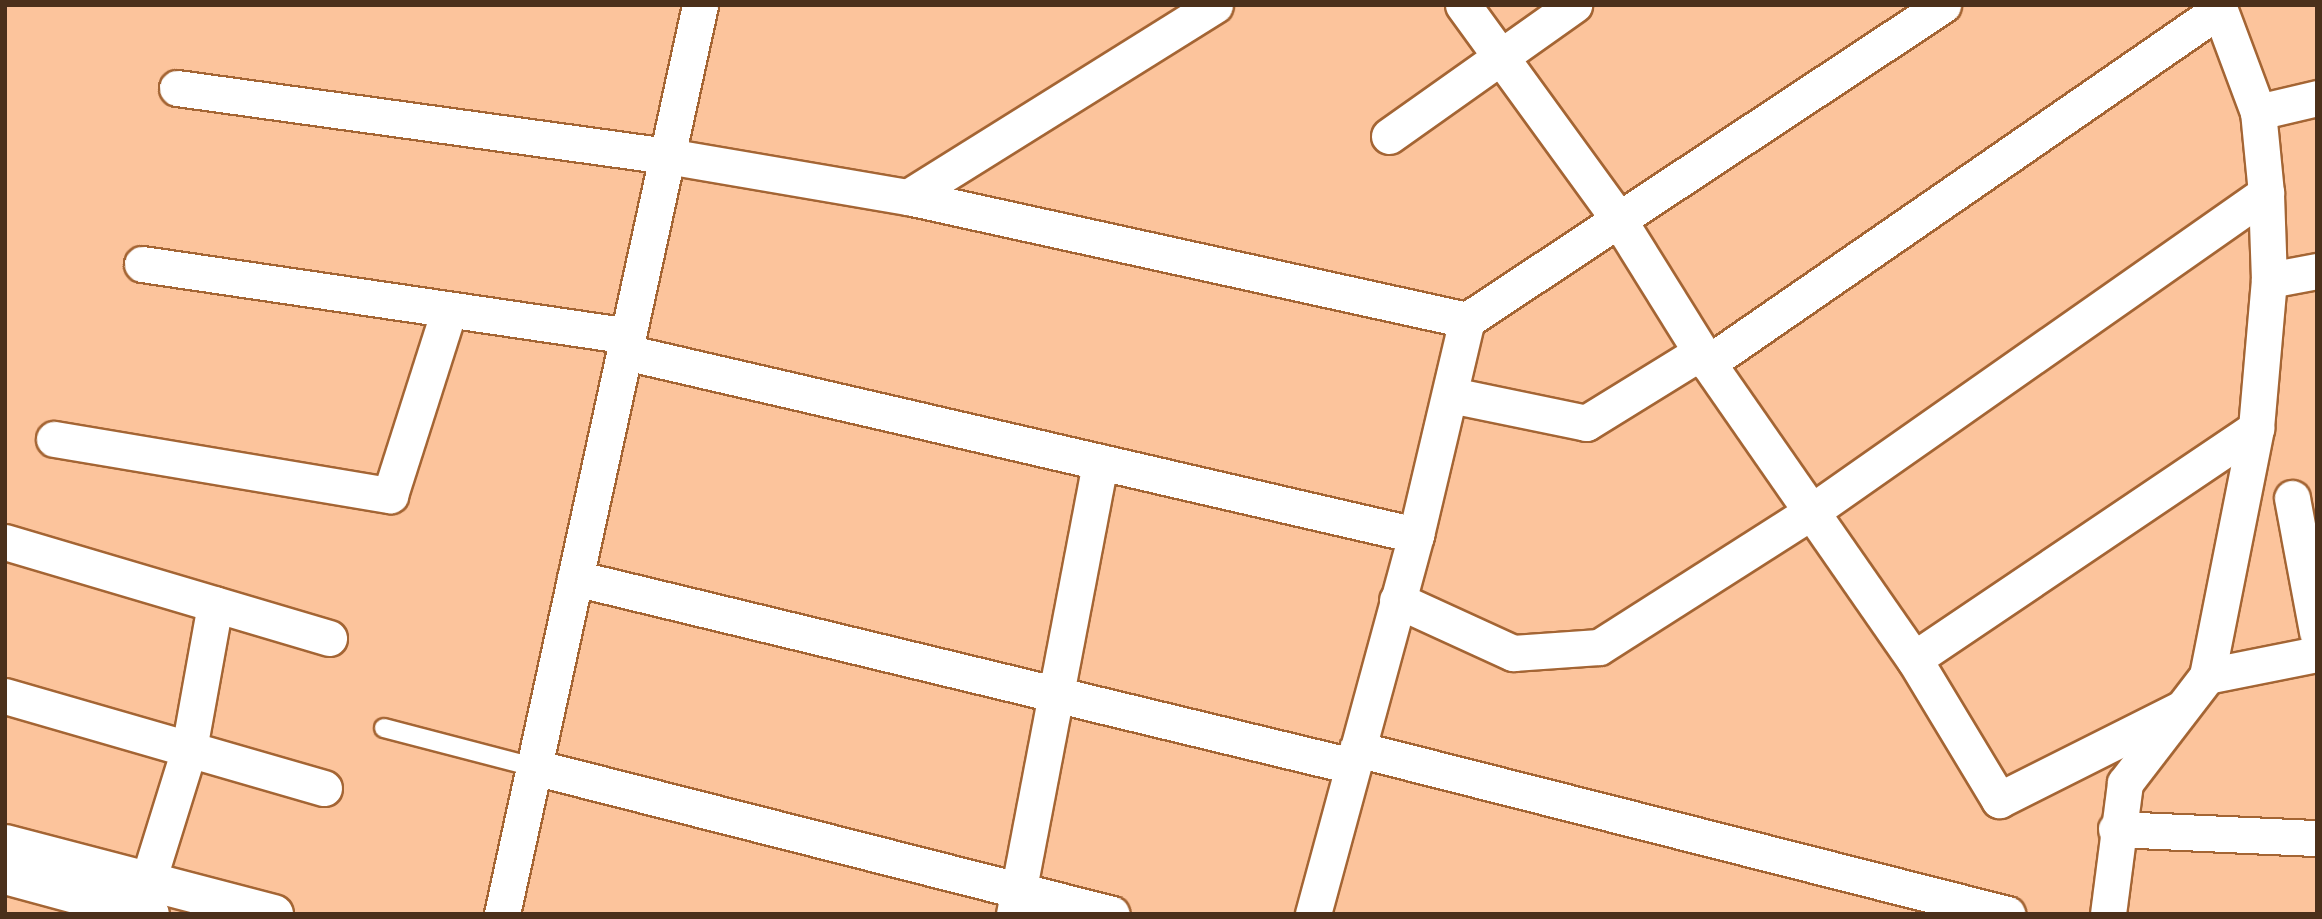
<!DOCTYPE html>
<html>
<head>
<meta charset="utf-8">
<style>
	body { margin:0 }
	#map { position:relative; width:2322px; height:919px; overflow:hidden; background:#fcc49c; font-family:Commissioner,sans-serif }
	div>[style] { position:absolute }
	.roads { filter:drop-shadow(2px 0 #a46534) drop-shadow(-2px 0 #a46534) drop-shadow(0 2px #a46534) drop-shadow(0 -2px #a46534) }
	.service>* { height:18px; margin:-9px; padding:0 9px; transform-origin:9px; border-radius:9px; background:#fff }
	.minor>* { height:35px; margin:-17.5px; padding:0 17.5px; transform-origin:17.5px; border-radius:17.5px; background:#fff }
	.secondary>* { height:38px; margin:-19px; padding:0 19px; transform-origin:19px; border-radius:19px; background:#fff }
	span { translate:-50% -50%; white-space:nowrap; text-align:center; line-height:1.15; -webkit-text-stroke:7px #ffd4b7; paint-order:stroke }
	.frame { position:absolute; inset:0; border:7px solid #4b301b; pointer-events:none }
</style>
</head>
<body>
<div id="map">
	<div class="roads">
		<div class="service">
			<div style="left:384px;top:728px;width:155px;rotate:14.6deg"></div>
		</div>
		<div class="minor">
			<div style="left:1463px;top:5px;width:262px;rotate:54deg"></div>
			<div style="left:1617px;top:217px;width:172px;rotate:58.1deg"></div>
			<div style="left:1708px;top:363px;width:361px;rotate:55.2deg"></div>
			<div style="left:1914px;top:659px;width:165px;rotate:58.9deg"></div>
			<div style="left:1999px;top:800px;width:203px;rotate:-26.7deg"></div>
			<div style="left:177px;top:88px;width:495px;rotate:7.9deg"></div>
			<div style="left:667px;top:156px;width:244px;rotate:9.7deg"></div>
			<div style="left:908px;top:197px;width:572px;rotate:12.41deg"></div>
			<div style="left:2258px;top:112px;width:61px;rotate:-13.3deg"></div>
			<div style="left:1389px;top:136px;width:227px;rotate:-35.3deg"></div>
			<div style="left:908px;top:197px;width:362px;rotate:-32deg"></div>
			<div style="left:142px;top:264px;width:491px;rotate:8.4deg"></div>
			<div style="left:2269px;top:280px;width:49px;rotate:-10.6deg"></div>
			<div style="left:625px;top:352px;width:812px;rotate:13.03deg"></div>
			<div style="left:1708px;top:363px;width:621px;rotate:-34.64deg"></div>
			<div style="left:1451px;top:395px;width:138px;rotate:11.7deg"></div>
			<div style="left:1586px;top:423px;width:135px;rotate:-31.7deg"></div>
			<div style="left:54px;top:439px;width:341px;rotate:9.5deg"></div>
			<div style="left:390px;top:495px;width:194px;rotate:-72.3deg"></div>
			<div style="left:2292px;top:498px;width:136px;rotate:79.4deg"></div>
			<div style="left:5px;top:542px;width:338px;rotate:16.5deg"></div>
			<div style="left:575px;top:578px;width:799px;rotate:13.6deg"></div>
			<div style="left:1397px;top:600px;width:128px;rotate:24.6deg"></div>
			<div style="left:1513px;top:653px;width:86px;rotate:-4deg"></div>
			<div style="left:1599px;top:647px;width:251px;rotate:-32.5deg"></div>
			<div style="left:1811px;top:512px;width:556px;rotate:-35.03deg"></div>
			<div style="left:1914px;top:659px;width:413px;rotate:-34deg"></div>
			<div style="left:2207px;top:676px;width:112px;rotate:-11.3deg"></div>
			<div style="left:5px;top:696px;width:332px;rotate:16.1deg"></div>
			<div style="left:1357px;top:749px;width:671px;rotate:14.24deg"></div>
			<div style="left:534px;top:767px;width:596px;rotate:14.27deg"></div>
			<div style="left:2116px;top:829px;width:201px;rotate:2.6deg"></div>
			<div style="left:148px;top:881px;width:138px;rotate:-72.7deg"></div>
			<div style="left:189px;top:749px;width:147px;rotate:-79.8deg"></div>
			<div style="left:502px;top:914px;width:930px;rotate:-77.71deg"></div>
			<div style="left:1014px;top:914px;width:460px;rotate:-79.2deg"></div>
			<div style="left:1313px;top:914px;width:393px;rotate:-74.8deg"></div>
			<div style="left:1416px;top:535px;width:221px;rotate:-76.7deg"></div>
			<div style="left:1467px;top:320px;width:571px;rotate:-33.5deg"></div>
			<div style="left:2108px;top:914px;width:132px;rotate:-82.6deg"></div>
			<div style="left:2125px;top:783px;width:135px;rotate:-52.5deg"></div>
			<div style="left:2207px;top:676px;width:253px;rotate:-78.8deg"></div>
			<div style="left:2256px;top:428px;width:149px;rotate:-85deg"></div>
			<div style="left:2269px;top:280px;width:87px;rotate:-92deg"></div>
			<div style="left:2266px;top:193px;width:81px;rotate:-95.6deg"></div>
			<div style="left:2258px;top:112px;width:114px;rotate:-110.5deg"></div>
		</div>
		<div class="secondary">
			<div style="left:5px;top:844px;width:278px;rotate:14.6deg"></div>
			<div style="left:5px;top:875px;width:150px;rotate:15.1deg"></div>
		</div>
	</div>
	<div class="frame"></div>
</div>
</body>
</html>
